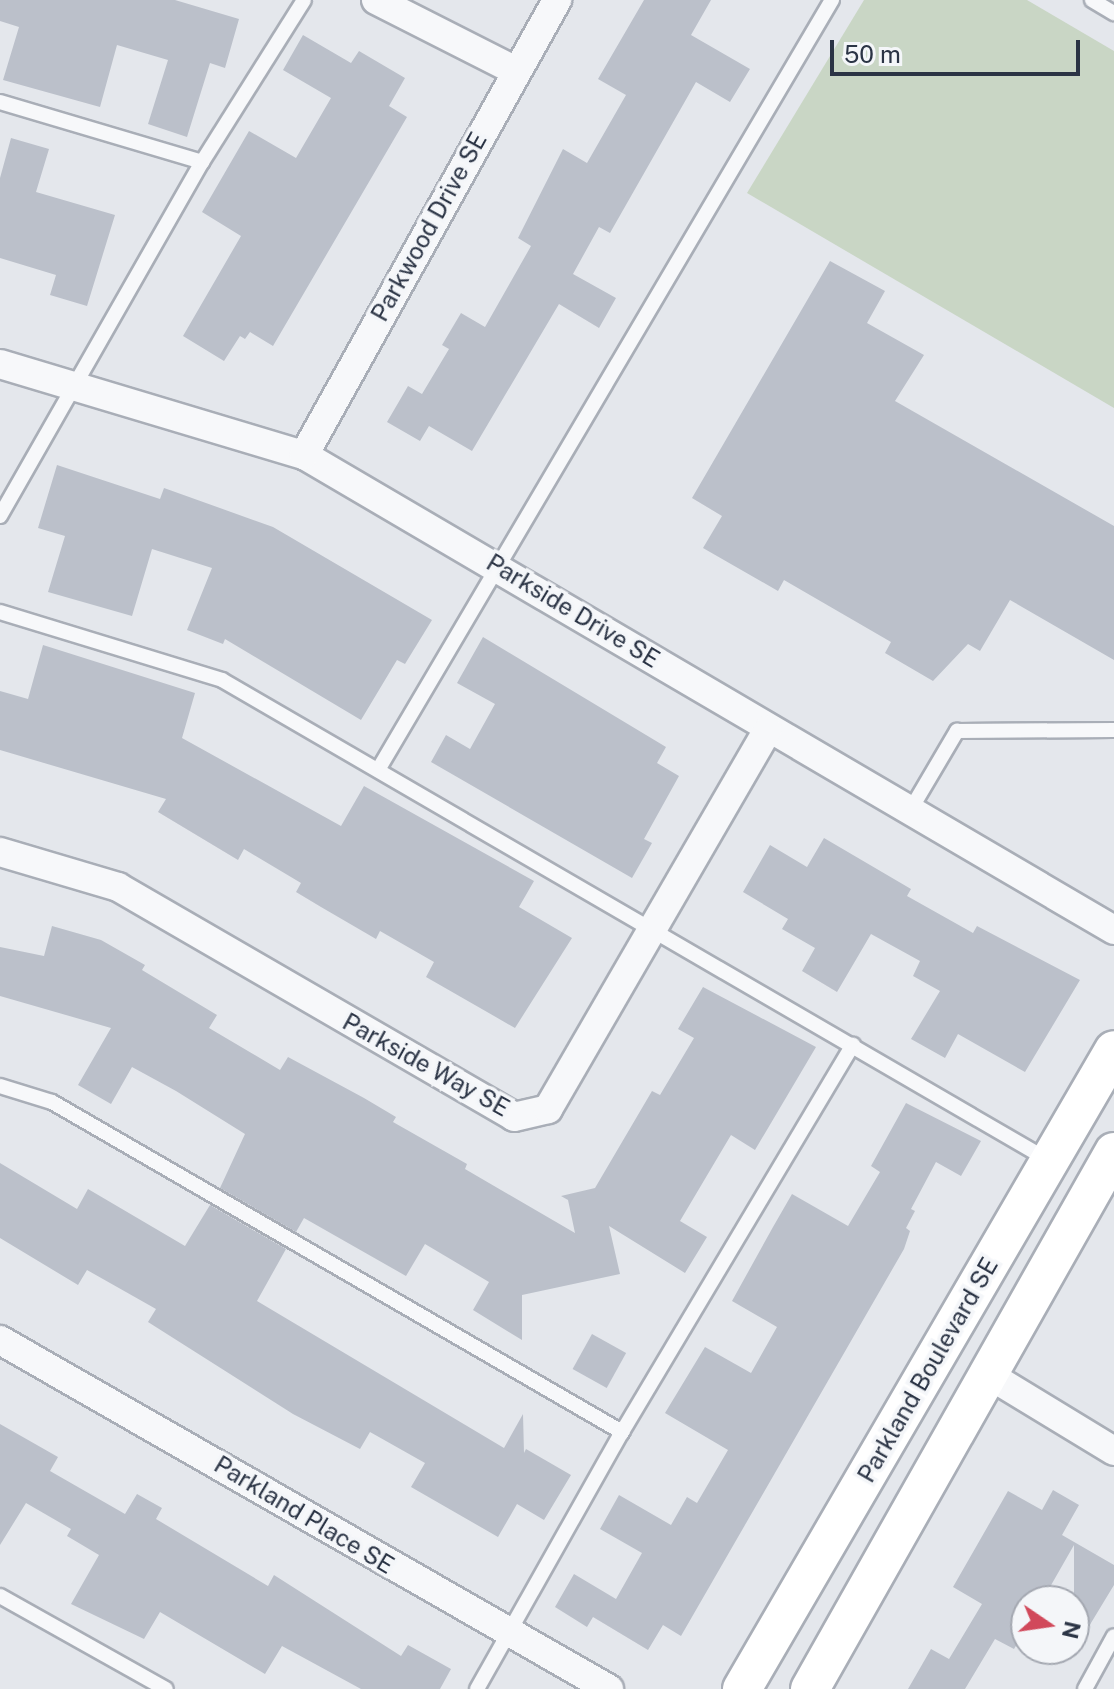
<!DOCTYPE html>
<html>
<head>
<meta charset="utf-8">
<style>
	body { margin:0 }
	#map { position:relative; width:1114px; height:1689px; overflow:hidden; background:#e4e7ec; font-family:"Public Sans",sans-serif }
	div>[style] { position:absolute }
	.green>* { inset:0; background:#c9d6c5 }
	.building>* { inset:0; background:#bbc0ca; transform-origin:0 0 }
	.roads { filter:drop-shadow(2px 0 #a9aeb7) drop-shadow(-2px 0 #a9aeb7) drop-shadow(0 2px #a9aeb7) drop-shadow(0 -2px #a9aeb7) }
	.lane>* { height:14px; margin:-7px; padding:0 7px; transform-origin:7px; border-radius:7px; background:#f7f8fa }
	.street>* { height:28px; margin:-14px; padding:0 14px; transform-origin:14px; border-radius:14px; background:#f7f8fa }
	.secondary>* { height:38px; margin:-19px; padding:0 19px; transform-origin:19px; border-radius:19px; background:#fff }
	span { translate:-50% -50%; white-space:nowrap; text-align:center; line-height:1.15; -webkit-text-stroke:7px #f4f6f9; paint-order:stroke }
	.street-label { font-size:24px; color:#2b3445 }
	.north { position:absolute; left:1010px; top:1585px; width:80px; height:80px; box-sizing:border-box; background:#f4f6f9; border:2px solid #a4a8b1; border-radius:50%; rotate:103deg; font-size:22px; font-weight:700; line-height:32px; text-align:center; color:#2b3445 }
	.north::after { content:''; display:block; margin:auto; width:28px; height:36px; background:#d1495b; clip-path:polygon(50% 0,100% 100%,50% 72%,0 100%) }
	.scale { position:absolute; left:830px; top:40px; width:250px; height:36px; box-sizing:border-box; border:4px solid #2b3445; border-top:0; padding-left:10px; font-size:24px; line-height:28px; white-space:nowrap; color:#2b3445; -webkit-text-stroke:6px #f4f6f9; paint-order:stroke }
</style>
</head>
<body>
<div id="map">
	<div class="green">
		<div style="clip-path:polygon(864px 0,1027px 0,1114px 51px,1114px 408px,747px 193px)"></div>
	</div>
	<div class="building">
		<div style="clip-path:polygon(0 0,175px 0,239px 19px,225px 68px,210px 63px,187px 137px,148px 124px,168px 60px,117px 45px,100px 107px,3px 80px,19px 27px,0 21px)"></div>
		<div style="clip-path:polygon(644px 0,711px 0,691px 35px,750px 69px,730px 102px,696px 82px,610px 233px,599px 227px,573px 274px,616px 298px,599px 328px,559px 304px,472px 451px,429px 426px,420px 441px,387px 422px,408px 386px,422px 394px,449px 349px,442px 345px,461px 313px,485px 327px,531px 246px,518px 238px,563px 149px,587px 163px,626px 95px,598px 79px)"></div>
		<div style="clip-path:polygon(303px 35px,351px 63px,359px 51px,405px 78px,389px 106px,407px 117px,273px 346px,250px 332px,245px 339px,240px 336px,224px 361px,183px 336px,241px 236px,202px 212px,249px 131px,296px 158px,331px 98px,283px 70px)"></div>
		<div style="clip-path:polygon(11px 138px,49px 149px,36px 192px,115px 215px,87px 306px,50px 295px,56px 275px,0 258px,0 178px)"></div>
		<div style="clip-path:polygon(830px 261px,885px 291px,867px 323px,924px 355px,895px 401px,1114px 526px,1114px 660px,1010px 600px,980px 651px,968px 644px,933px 681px,885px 653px,891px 642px,784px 580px,778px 591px,703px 548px,722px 516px,692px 498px)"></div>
		<div style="clip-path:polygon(57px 465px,160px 499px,164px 488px,273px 527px,432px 620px,405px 664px,397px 660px,361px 720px,225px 639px,223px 644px,187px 630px,212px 568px,152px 549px,132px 616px,48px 592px,65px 536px,38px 528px)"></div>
		<div style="clip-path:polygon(483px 637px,666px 747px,657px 763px,679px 776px,644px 839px,652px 843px,632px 878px,431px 762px,446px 735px,470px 749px,495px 704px,457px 683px)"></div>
		<div style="clip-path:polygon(43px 645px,195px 693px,182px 738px,341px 826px,364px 786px,534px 881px,519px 907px,572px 938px,515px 1028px,426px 977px,434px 962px,380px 931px,376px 939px,321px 907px,296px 892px,301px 883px,244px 849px,238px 860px,158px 812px,166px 799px,0 750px,0 691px,28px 699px)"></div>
		<div style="clip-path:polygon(824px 838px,911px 889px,907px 896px,973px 933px,977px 926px,1080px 980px,1025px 1072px,958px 1034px,945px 1058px,911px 1039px,940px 991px,913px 976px,920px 961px,871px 934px,837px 992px,802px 971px,815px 948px,782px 929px,788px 919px,743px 892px,770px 845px,807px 867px)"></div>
		<div style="clip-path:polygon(52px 926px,101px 940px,145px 965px,142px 970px,217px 1015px,209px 1028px,280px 1070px,288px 1057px,364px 1098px,396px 1117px,393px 1122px,467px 1164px,465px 1169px,575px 1233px,568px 1200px,561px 1196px,595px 1188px,652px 1091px,660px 1095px,694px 1038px,678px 1029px,703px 987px,816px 1047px,755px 1150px,731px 1135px,680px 1221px,707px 1237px,685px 1273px,609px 1226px,620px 1274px,522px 1295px,522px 1340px,473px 1310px,489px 1282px,425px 1244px,406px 1276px,304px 1218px,296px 1232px,220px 1188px,245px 1134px,176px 1091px,132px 1067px,111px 1104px,78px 1085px,111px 1028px,0 996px,0 947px,44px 956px)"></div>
		<div style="clip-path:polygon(906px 1103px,981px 1141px,961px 1176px,936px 1162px,911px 1209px,915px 1211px,906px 1228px,910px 1231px,904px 1249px,681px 1636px,663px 1625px,648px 1650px,593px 1617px,587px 1627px,555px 1607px,574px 1574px,616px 1599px,642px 1553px,600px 1529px,619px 1495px,671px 1525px,687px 1497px,697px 1503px,728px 1450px,665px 1413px,705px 1347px,751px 1373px,777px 1327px,732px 1301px,773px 1227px,792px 1194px,848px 1226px,880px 1172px,871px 1166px)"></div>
		<div style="clip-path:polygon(0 1163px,77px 1209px,88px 1189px,185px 1246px,210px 1205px,286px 1249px,257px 1301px,504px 1448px,523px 1414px,524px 1453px,526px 1449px,571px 1475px,544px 1520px,517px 1504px,498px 1537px,411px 1487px,425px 1463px,370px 1432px,360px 1449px,293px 1414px,148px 1322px,156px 1309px,87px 1270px,78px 1285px,0 1238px)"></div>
		<div style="left:592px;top:1334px;width:39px;height:40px;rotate:29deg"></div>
		<div style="clip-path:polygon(0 1424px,58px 1457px,50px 1471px,125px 1514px,137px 1494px,162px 1508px,156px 1519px,268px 1586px,274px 1575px,401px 1656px,408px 1645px,451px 1669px,440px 1689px,361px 1689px,282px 1646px,265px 1674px,160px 1612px,144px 1639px,71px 1604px,99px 1555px,67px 1536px,71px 1529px,26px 1503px,0 1545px)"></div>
		<div style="clip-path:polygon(1053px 1490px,1079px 1505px,1062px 1535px,1114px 1565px,1114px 1585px,1074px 1651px,1074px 1545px,1042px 1601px,1026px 1601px,1026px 1629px,1014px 1649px,995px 1639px,965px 1689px,908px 1689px,931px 1649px,949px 1659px,982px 1604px,953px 1587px,1008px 1491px,1042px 1510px)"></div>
	</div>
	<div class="roads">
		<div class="lane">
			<div style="left:1092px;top:0;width:26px;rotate:31deg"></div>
			<div style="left:0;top:102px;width:211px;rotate:16.5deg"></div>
			<div style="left:0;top:516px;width:408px;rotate:-60.3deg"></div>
			<div style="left:202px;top:162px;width:191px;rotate:-57.8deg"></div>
			<div style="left:0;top:612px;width:232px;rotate:17deg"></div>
			<div style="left:222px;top:680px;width:955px;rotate:30.16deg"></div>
			<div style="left:378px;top:770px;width:894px;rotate:-59.48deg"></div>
			<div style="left:911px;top:809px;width:91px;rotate:-59.5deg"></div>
			<div style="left:957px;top:731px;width:157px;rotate:-0.4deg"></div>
			<div style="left:0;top:1086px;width:54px;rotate:17.1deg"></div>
			<div style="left:52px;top:1102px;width:659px;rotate:30.07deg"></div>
			<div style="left:0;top:1596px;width:190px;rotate:29.3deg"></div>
			<div style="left:477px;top:1689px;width:295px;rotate:-60.6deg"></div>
			<div style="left:622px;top:1432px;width:451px;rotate:-59.2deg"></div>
			<div style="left:1085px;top:1689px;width:60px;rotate:-61.3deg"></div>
		</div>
		<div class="street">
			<div style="left:376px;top:0;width:157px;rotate:26.9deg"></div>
			<div style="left:0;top:364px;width:317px;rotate:16.7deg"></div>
			<div style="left:304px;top:455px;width:939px;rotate:30.39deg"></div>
			<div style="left:304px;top:455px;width:521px;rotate:-60.92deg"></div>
			<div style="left:0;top:852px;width:123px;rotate:16.5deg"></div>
			<div style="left:118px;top:887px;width:458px;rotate:30.1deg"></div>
			<div style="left:514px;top:1117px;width:35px;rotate:-13deg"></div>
			<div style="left:548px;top:1109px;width:438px;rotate:-59.9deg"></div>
			<div style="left:0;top:1340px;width:702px;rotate:29.82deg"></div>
			<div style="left:989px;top:1375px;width:146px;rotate:31.3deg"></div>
		</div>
		<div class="secondary">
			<div style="left:742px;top:1689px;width:739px;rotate:-59.79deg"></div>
			<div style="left:810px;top:1689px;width:617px;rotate:-60.49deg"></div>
		</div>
	</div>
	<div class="street-label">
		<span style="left:429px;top:227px;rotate:-61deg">Parkwood Drive SE</span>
		<span style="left:573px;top:611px;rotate:31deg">Parkside Drive SE</span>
		<span style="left:426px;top:1065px;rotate:29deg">Parkside Way SE</span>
		<span style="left:928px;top:1370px;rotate:-60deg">Parkland Boulevard SE</span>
		<span style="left:304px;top:1515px;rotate:31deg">Parkland Place SE</span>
	</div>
	<div class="north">N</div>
	<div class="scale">50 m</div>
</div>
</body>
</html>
